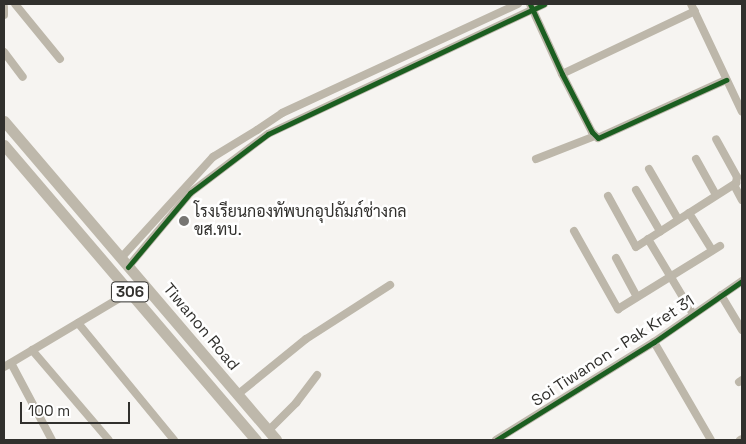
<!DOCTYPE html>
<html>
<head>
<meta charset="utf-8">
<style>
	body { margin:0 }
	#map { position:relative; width:746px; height:444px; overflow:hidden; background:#f6f4f1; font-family:"Space Grotesk",Sarabun,sans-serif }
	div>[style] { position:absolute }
	.street>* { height:8px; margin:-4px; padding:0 4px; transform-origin:4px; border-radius:4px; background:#bdb7aa }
	.primary>* { height:11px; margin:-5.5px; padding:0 5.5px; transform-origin:5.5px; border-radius:5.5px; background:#beb8ab }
	.cycleway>* { height:5px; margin:-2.5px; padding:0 2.5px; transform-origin:2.5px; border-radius:2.5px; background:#1b5e20 }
	.dots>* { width:14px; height:14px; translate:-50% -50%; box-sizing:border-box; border:2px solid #fff; border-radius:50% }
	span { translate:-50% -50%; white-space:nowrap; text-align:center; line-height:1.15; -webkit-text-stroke:5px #fff; paint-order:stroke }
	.shield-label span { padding:1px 4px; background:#fff; border:1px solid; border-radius:4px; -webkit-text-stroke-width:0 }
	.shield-label { font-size:15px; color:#31302d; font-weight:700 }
	.poi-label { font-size:16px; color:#31302d }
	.left { translate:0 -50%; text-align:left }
	.street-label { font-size:16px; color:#31302d }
	.frame { position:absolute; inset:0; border:5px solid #31302d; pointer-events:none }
	.scale { position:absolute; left:20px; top:402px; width:110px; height:22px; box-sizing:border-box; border:2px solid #31302d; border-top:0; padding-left:6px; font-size:15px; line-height:18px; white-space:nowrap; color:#31302d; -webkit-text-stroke:4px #fff; paint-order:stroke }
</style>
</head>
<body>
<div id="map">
	<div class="street">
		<div style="left:15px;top:4px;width:71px;rotate:50.7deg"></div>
		<div style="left:530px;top:4px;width:77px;rotate:65.4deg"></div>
		<div style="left:562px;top:74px;width:65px;rotate:62.7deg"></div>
		<div style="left:592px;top:132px;width:8px;rotate:45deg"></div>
		<div style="left:598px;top:138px;width:141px;rotate:-24.4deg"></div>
		<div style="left:691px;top:4px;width:119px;rotate:64.7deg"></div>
		<div style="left:4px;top:7px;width:8px;rotate:90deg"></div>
		<div style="left:4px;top:52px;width:31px;rotate:53deg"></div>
		<div style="left:562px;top:74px;width:147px;rotate:-25.3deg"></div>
		<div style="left:536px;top:159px;width:63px;rotate:-21.3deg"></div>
		<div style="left:696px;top:159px;width:41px;rotate:60.9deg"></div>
		<div style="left:649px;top:169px;width:58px;rotate:59.9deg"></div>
		<div style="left:734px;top:185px;width:17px;rotate:62deg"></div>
		<div style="left:636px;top:190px;width:48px;rotate:59.7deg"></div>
		<div style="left:608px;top:196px;width:58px;rotate:61.2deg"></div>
		<div style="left:636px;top:247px;width:119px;rotate:-32.6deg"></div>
		<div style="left:736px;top:183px;width:6px;rotate:-81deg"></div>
		<div style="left:737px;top:177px;width:43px;rotate:-118.9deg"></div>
		<div style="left:689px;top:213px;width:44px;rotate:58.1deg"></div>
		<div style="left:574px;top:231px;width:90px;rotate:60.6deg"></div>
		<div style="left:618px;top:309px;width:120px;rotate:-31.7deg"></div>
		<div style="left:648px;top:239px;width:87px;rotate:59deg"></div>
		<div style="left:121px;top:258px;width:137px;rotate:-47.7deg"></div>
		<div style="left:213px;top:157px;width:52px;rotate:-31.5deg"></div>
		<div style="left:257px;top:130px;width:30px;rotate:-34deg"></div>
		<div style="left:282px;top:113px;width:260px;rotate:-24.8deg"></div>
		<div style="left:616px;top:258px;width:44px;rotate:61.7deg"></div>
		<div style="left:128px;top:267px;width:97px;rotate:-50deg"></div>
		<div style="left:190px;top:193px;width:98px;rotate:-37.1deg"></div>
		<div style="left:268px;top:134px;width:305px;rotate:-25.2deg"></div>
		<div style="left:721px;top:295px;width:41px;rotate:59deg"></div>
		<div style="left:78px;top:323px;width:151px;rotate:50.6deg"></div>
		<div style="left:654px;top:342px;width:113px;rotate:59.8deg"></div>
		<div style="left:32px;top:350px;width:118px;rotate:49.5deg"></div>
		<div style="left:11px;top:363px;width:87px;rotate:62deg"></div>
		<div style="left:4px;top:367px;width:147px;rotate:-30.8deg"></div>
		<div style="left:739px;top:382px;width:4px;rotate:-34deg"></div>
		<div style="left:237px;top:395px;width:89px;rotate:-39.1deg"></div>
		<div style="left:306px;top:339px;width:100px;rotate:-32.7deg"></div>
		<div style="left:268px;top:431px;width:40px;rotate:-45deg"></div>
		<div style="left:296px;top:403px;width:35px;rotate:-53deg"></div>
		<div style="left:496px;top:440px;width:186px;rotate:-31.8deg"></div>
		<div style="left:654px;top:342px;width:107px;rotate:-34.7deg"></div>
		<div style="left:740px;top:440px;width:2px;rotate:-27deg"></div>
	</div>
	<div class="primary">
		<div style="left:4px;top:121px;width:419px;rotate:49.5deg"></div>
		<div style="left:4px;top:145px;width:388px;rotate:49.5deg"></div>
	</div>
	<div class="cycleway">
		<div style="left:530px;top:4px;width:77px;rotate:65.4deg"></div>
		<div style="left:562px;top:74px;width:65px;rotate:62.7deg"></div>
		<div style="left:592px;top:132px;width:8px;rotate:45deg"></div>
		<div style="left:598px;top:138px;width:141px;rotate:-24.4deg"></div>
		<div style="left:128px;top:267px;width:97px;rotate:-50deg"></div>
		<div style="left:190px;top:193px;width:98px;rotate:-37.1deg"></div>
		<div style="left:268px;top:134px;width:305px;rotate:-25.2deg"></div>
		<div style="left:496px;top:440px;width:186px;rotate:-31.8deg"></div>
		<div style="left:654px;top:342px;width:107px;rotate:-34.7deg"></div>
	</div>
	<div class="dots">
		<div style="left:184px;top:221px;background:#767572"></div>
	</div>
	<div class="shield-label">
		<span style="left:130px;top:292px">306</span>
	</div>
	<div class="poi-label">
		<span class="left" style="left:194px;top:221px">โรงเรียนกองทัพบกอุปถัมภ์ช่างกล<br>ขส.ทบ.</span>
	</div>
	<div class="street-label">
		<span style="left:201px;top:327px;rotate:50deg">Tiwanon Road</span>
		<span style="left:613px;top:351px;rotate:-33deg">Soi Tiwanon - Pak Kret 31</span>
	</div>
	<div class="frame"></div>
	<div class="scale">100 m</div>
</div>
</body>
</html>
